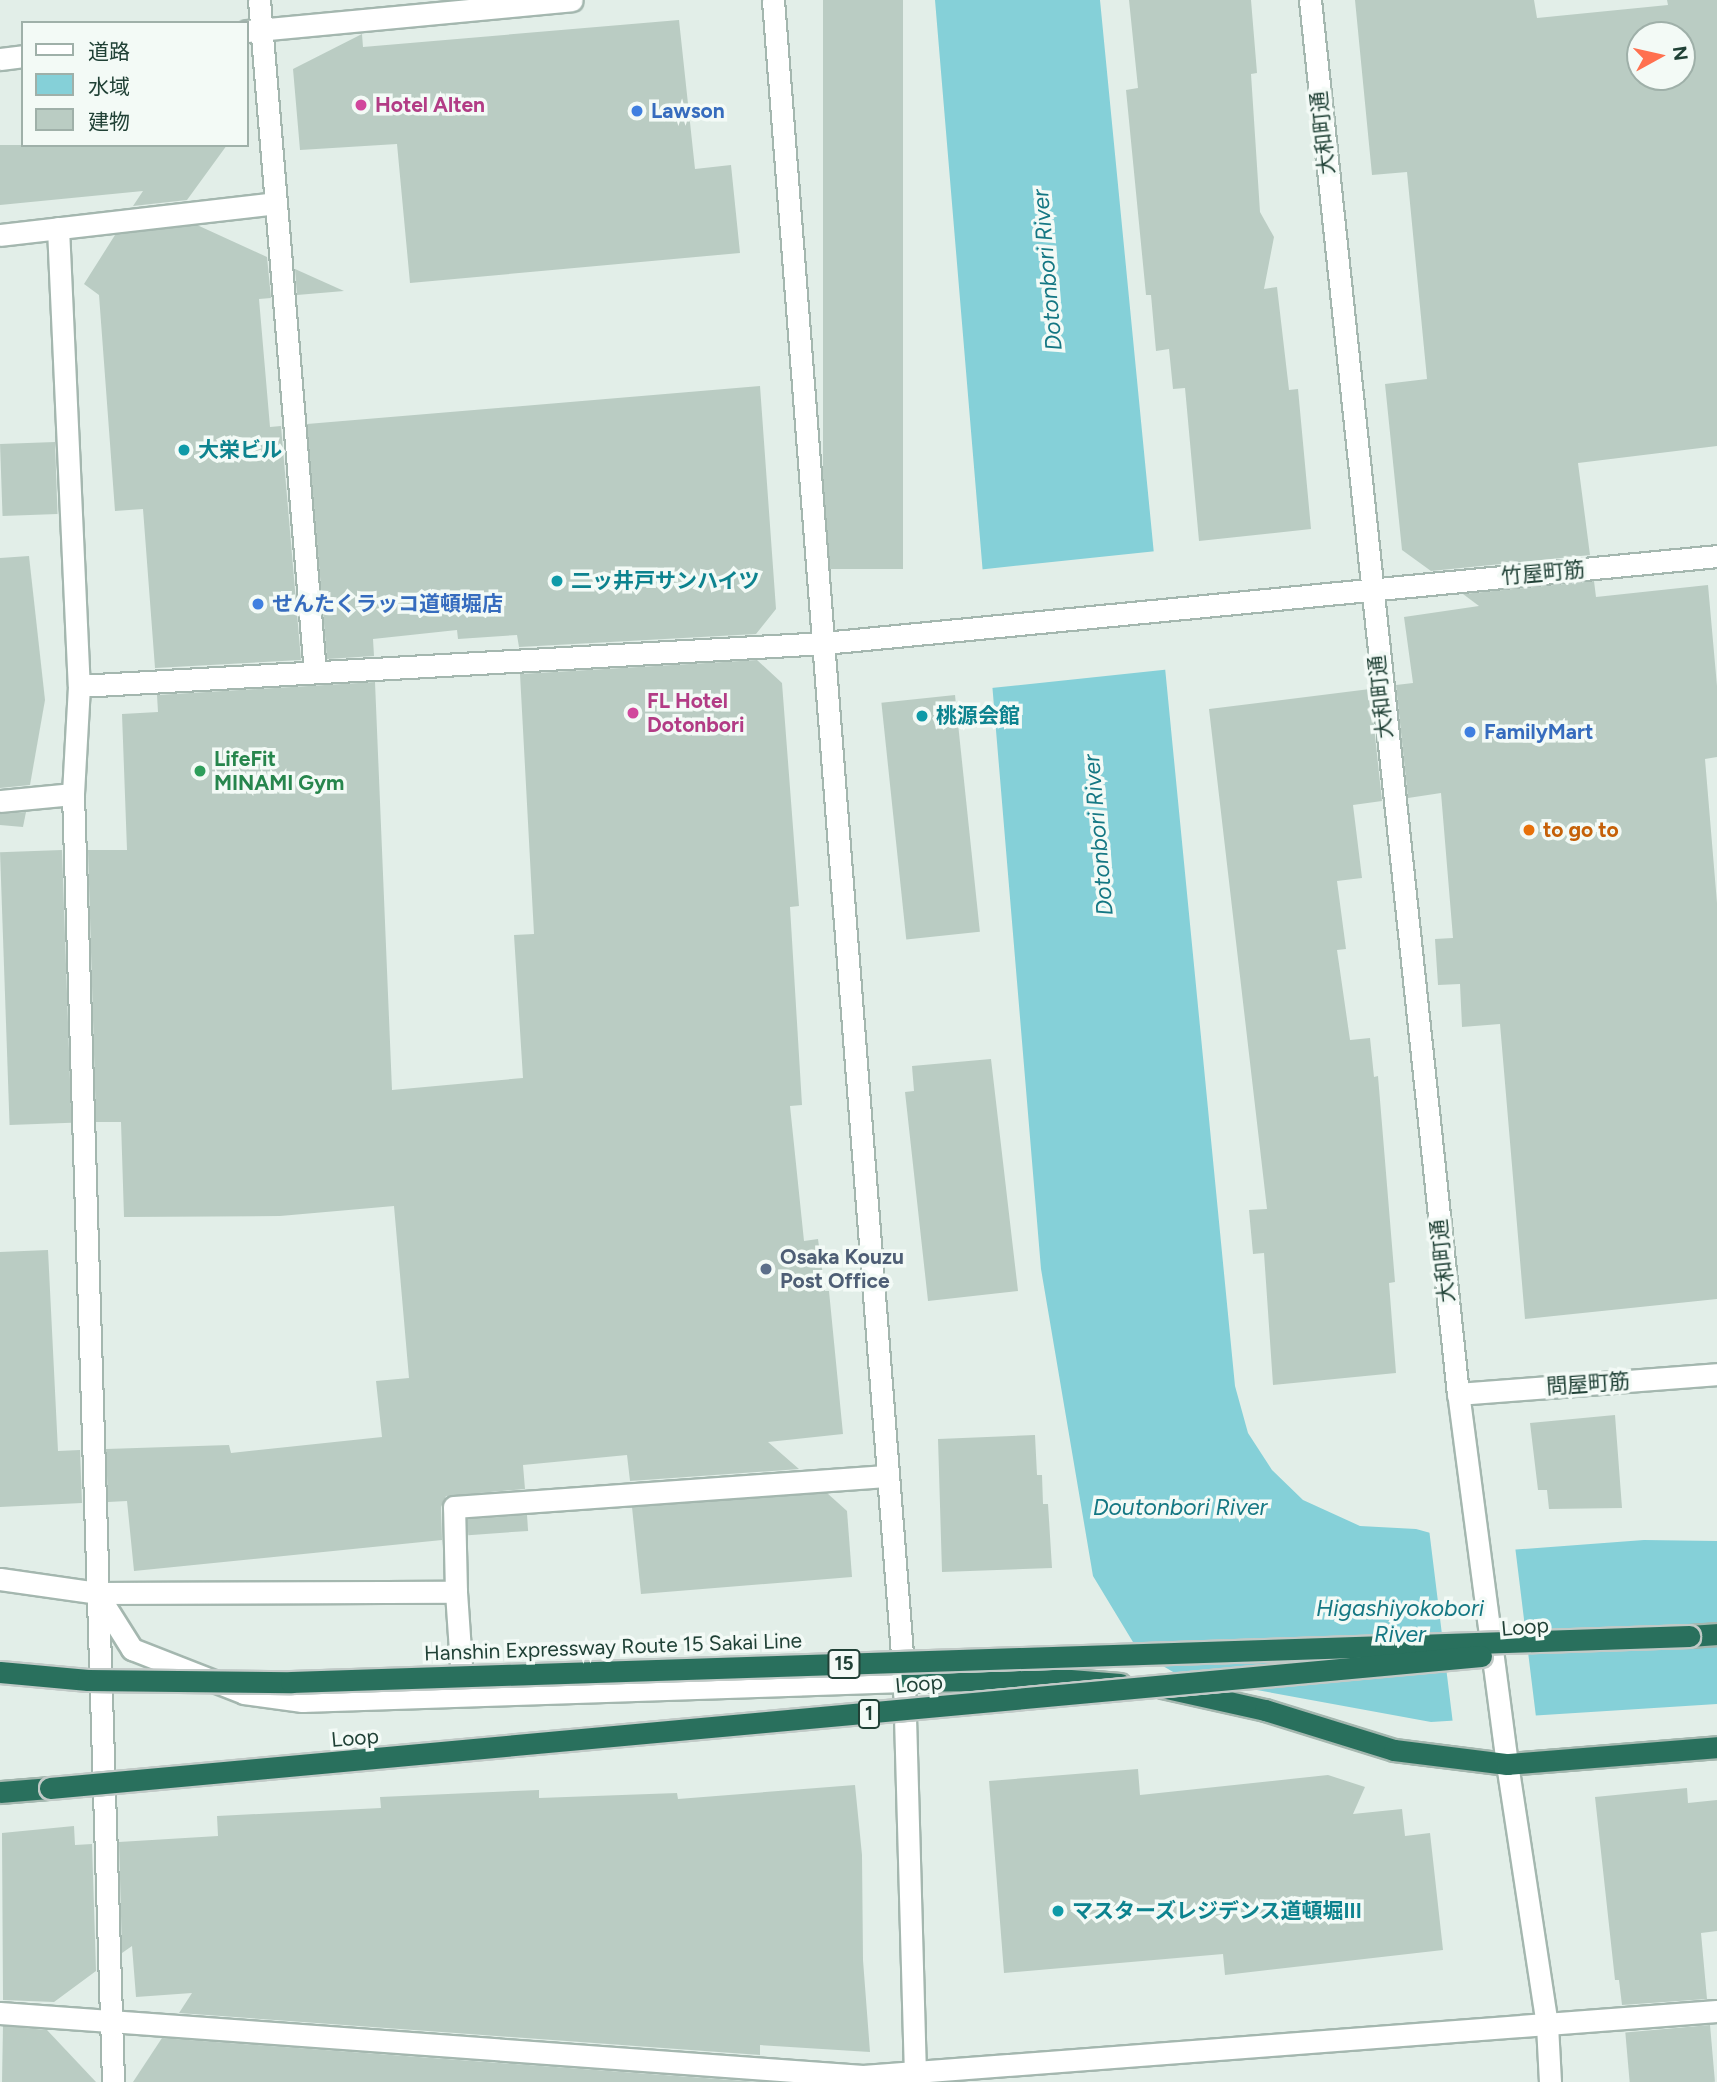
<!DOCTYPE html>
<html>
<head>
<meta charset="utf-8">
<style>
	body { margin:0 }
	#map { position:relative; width:1717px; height:2082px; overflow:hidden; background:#e2eee8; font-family:Figtree,"Noto Sans JP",sans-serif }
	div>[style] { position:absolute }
	.water>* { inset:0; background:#85d0d8 }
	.pier>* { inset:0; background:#e2eee8; transform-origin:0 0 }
	.building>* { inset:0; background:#baccc3; transform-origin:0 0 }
	.roads { filter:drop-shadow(2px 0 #a4b7af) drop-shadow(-2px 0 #a4b7af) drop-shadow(0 2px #a4b7af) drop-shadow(0 -2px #a4b7af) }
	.street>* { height:21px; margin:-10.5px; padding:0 10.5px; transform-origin:10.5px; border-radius:10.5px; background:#fff }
	.secondary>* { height:21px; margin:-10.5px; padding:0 10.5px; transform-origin:10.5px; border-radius:10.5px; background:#fff }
	.highway>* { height:21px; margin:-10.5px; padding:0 10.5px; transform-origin:10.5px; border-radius:10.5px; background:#29705d }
	.bridges { filter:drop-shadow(2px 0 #c1cac7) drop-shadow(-2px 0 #c1cac7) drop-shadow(0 2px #c1cac7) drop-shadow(0 -2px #c1cac7) }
	.highway-bridge>* { height:21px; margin:-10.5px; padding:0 10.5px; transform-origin:10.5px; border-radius:10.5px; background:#29705d }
	.dots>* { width:19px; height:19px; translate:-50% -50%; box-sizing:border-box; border:4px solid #f3faf6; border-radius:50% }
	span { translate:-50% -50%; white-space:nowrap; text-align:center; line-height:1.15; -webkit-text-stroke:7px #f3faf6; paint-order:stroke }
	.shield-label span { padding:2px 5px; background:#f3faf6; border:2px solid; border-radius:5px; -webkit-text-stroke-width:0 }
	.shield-label { font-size:19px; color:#204136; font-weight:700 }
	.hotel-label { font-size:21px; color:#b23c85; font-weight:700 }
	.left { translate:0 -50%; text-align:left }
	.shop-label { font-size:21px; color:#366cbe; font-weight:700 }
	.street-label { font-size:21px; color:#204136 }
	.culture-label { font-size:21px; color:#0d838f; font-weight:700 }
	.leisure-label { font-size:21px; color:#27864d; font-weight:700 }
	.food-label { font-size:21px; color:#c56008; font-weight:700 }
	.service-label { font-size:21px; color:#4e5e75; font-weight:700 }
	.water-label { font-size:23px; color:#147783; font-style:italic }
	.legend { position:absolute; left:21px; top:21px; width:228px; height:126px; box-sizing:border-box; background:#f3faf6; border:2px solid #9fb0a9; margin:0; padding:9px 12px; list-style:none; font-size:21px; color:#204136 }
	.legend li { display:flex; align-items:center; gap:14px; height:35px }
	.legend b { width:35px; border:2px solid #9fb0a9 }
	.north { position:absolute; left:1626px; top:21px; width:70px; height:70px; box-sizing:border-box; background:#f3faf6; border:2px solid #9fb0a9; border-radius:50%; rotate:82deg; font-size:19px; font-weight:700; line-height:28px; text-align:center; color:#204136 }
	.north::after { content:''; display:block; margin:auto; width:24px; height:32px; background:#ff704f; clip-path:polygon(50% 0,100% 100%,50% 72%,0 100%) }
</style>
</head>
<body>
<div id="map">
	<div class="water">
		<div style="clip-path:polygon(935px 0,1100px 0,1235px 1386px,1248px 1433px,1272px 1470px,1303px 1500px,1360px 1526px,1416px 1529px,1496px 1551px,1644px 1540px,1717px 1541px,1717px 1704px,1431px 1722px,1180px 1676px,1139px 1652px,1093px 1576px,1041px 1269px)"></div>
	</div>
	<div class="pier">
		<div style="left:1157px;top:551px;width:119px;height:179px;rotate:84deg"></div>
		<div style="clip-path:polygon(1429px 1529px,1497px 1547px,1515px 1546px,1536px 1717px,1453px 1724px)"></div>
	</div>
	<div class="building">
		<div style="left:823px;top:0;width:80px;height:569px"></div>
		<div style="clip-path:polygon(1129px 0,1251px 0,1257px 73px,1251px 74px,1260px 212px,1274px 237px,1264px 289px,1277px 287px,1289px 390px,1298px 389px,1311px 529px,1199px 541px,1185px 388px,1173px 389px,1169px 349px,1156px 351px,1151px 295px,1146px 295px,1126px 90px,1138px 88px)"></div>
		<div style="clip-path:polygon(evenodd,1355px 0,1534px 0,1537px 18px,1668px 5px,1667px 0,1717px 0,1717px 446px,1578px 463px,1590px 555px,1431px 571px,1402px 550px,1385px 384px,1427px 379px,1407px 172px,1372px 175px,1355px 0,1640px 35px,1682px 35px,1682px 77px,1640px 77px,1640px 35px)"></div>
		<div style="clip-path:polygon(679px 20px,695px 169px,731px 165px,740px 253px,410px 283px,397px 144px,300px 150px,293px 69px,362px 34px,363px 47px)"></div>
		<div style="clip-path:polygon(0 145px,227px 145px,187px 200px,133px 206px,143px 191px,0 205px)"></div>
		<div style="clip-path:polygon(197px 225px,267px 257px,271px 298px,259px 299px,270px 427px,281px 426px,301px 660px,155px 668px,143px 509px,115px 511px,99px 295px,84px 284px,115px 235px)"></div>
		<div style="clip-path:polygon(295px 269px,344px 291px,297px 295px)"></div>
		<div style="clip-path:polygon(760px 386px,776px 609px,756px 634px,519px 647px,517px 635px,458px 639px,457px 630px,373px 639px,374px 656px,327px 659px,307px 424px)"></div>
		<div style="left:55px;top:442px;width:72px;height:55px;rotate:88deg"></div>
		<div style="clip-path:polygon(29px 556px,45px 700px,30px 785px,0 788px,0 558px)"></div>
		<div style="clip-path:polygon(1594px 581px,1596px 597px,1708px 585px,1717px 686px,1717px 757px,1705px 759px,1717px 903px,1717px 1299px,1525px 1319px,1500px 1024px,1462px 1027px,1460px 984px,1438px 985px,1435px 939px,1453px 938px,1441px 793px,1408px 798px,1396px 685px,1413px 683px,1404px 617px,1479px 606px,1463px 594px)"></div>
		<div style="clip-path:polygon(757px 660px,782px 683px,799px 906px,790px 907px,802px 1105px,790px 1106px,804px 1241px,818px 1239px,825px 1291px,829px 1291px,843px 1434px,768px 1442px,799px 1469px,630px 1481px,627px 1455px,523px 1465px,525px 1489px,446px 1496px,441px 1507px,442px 1540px,134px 1571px,127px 1501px,108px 1502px,106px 1449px,229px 1445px,231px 1453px,382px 1437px,376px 1381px,409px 1378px,394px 1206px,280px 1216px,124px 1217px,121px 1122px,96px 1122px,88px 850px,127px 850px,122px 714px,158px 712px,157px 695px,375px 682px,392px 1090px,523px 1078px,514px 935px,534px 934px,520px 674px)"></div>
		<div style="clip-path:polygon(1370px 689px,1382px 801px,1353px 805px,1362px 878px,1337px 881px,1346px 949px,1337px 950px,1350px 1040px,1370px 1038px,1374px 1077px,1378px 1076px,1395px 1282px,1389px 1283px,1396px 1373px,1273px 1385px,1264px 1253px,1253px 1254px,1249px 1210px,1267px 1209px,1209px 709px)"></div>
		<div style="left:955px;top:695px;width:238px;height:74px;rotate:84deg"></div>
		<div style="clip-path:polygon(26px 812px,23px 827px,0 825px,0 814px)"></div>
		<div style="left:62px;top:850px;width:273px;height:62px;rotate:88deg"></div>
		<div style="clip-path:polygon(991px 1059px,1018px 1291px,928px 1301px,905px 1092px,914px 1091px,912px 1066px)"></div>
		<div style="clip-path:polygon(48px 1250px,58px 1451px,80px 1450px,82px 1503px,0 1507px,0 1252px)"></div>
		<div style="clip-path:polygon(1615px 1415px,1622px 1508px,1549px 1509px,1547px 1490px,1538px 1490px,1530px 1423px)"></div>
		<div style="clip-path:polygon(1035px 1435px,1037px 1475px,1042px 1475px,1043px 1504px,1048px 1504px,1052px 1568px,942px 1572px,938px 1439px)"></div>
		<div style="clip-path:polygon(827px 1493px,847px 1511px,852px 1577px,641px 1594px,632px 1507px)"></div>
		<div style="left:527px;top:1515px;width:16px;height:60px;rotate:86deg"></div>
		<div style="clip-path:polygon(1138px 1769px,1140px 1795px,1328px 1775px,1365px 1787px,1353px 1814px,1402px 1809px,1405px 1836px,1430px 1833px,1443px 1950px,1225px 1975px,1223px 1954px,1004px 1973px,989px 1781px)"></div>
		<div style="clip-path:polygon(855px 1785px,862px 1855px,863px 1960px,870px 2052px,760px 2045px,760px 2055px,179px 2013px,192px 1993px,136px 1997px,132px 1946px,122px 1953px,119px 1842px,218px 1836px,217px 1816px,381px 1808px,380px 1797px,539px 1790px,539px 1798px,677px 1793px,678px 1799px)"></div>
		<div style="clip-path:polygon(1687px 1788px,1688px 1803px,1717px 1800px,1717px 1931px,1701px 1933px,1707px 1999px,1622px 2005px,1619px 1980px,1615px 1980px,1595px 1797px)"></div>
		<div style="clip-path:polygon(74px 1826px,75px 1845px,92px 1844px,96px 1971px,54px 2002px,3px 2000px,2px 1833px)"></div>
		<div style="left:1710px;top:2025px;width:57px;height:85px;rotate:85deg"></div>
		<div style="clip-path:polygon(3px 2026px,47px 2030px,96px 2082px,2px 2082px)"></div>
		<div style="clip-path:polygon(162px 2038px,759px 2082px,133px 2082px)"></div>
	</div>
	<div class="roads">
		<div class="street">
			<div style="left:259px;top:0;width:674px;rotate:85.24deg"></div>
			<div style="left:773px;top:0;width:1686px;rotate:85.54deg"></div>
			<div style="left:904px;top:1681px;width:389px;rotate:88.4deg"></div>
			<div style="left:915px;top:2070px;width:13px;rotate:108deg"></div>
			<div style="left:1310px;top:0;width:1402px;rotate:83.94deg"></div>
			<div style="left:247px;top:31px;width:326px;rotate:-5.4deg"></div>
			<div style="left:0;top:59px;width:23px;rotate:-7deg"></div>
			<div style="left:58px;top:228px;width:458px;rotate:87.4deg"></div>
			<div style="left:79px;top:686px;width:108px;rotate:93.2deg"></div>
			<div style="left:73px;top:794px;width:1289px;rotate:88.22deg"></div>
			<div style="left:0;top:235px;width:277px;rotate:-6.6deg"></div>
			<div style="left:79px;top:686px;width:746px;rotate:-3.3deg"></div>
			<div style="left:824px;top:643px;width:897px;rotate:-5.56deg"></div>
			<div style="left:0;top:801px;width:73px;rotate:-5.5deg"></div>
			<div style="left:0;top:1579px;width:98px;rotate:8.2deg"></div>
			<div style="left:97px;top:1593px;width:359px;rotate:-0.2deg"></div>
			<div style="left:456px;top:1592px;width:85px;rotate:-91.3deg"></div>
			<div style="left:454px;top:1507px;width:433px;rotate:-4.1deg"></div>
			<div style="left:456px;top:1592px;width:103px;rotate:86.1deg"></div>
			<div style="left:98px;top:1595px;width:64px;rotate:57.8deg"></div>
			<div style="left:132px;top:1649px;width:120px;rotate:21.4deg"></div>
			<div style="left:244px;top:1693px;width:59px;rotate:7.9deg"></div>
			<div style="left:302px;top:1701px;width:602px;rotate:-1.9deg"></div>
			<div style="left:0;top:2013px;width:865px;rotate:4.18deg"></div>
			<div style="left:863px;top:2076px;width:856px;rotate:-4.35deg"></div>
		</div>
		<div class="secondary">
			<div style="left:1550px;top:2082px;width:57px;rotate:-93deg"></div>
			<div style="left:1547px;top:2025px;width:264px;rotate:-98.7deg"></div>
			<div style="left:1507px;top:1764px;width:373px;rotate:-97.5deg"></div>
			<div style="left:1458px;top:1394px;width:260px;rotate:-4.4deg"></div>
		</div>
		<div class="highway">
			<div style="left:1689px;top:1636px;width:28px;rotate:-4deg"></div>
			<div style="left:904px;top:1681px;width:154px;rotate:-0.7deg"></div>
			<div style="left:1058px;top:1679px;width:62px;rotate:4.6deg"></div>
			<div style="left:1162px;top:1687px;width:106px;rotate:12.6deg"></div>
			<div style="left:1265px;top:1710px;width:135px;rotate:17.2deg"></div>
			<div style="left:1394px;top:1750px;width:114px;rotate:7.1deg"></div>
			<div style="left:1507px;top:1764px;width:211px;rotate:-4.6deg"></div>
			<div style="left:0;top:1792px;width:50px;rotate:-4.6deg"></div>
		</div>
	</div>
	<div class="bridges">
		<div class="highway-bridge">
			<div style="left:0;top:1672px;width:88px;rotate:5.2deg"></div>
			<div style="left:88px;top:1680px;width:203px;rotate:0.6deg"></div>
			<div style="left:291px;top:1682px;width:1399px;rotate:-1.88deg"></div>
			<div style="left:50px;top:1788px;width:1437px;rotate:-5.27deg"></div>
		</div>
	</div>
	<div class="dots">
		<div style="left:361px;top:105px;background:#d1479c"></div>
		<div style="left:637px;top:111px;background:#3f7fe0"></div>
		<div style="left:184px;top:450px;background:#0f9aa8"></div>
		<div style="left:557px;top:581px;background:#0f9aa8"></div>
		<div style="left:258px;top:604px;background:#3f7fe0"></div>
		<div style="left:633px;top:713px;background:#d1479c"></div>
		<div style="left:922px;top:716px;background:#0f9aa8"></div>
		<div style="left:1470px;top:732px;background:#3f7fe0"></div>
		<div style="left:200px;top:771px;background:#2e9e5b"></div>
		<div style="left:1529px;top:830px;background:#e8710a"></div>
		<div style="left:766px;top:1269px;background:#5c6f8a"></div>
		<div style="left:1058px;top:1911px;background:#0f9aa8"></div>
	</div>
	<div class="shield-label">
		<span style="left:844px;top:1664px">15</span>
		<span style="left:869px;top:1714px">1</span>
	</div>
	<div class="hotel-label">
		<span class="left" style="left:375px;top:105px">Hotel Alten</span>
		<span class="left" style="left:647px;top:713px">FL Hotel<br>Dotonbori</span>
	</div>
	<div class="shop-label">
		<span class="left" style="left:651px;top:111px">Lawson</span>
		<span class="left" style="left:272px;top:604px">せんたくラッコ道頓堀店</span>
		<span class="left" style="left:1484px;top:732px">FamilyMart</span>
	</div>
	<div class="street-label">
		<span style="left:1323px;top:133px;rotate:-96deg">大和町通</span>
		<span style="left:1543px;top:573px;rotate:-5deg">竹屋町筋</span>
		<span style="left:1381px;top:697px;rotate:-96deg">大和町通</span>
		<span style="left:1443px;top:1261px;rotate:-96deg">大和町通</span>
		<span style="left:1588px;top:1384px;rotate:-4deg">問屋町筋</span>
		<span style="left:1525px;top:1627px;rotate:-5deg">Loop</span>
		<span style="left:613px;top:1647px;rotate:-2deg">Hanshin Expressway Route 15 Sakai Line</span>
		<span style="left:919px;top:1684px;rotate:-5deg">Loop</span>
		<span style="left:355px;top:1738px;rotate:-5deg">Loop</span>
	</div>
	<div class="culture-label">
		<span class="left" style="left:198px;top:450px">大栄ビル</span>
		<span class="left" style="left:571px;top:581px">二ッ井戸サンハイツ</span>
		<span class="left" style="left:936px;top:716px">桃源会館</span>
		<span class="left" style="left:1072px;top:1911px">マスターズレジデンス道頓堀III</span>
	</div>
	<div class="leisure-label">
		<span class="left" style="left:214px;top:771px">LifeFit<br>MINAMI Gym</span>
	</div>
	<div class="food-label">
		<span class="left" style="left:1543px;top:830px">to go to</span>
	</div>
	<div class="service-label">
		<span class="left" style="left:780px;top:1269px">Osaka Kouzu<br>Post Office</span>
	</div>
	<div class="water-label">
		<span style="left:1047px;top:270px;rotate:-95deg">Dotonbori River</span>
		<span style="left:1098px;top:835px;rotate:-95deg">Dotonbori River</span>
		<span style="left:1180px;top:1507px">Doutonbori River</span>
		<span style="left:1400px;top:1621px">Higashiyokobori<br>River</span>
	</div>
	<ul class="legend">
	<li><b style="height:9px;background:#fff"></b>道路</li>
	<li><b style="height:19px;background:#85d0d8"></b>水域</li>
	<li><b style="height:19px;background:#baccc3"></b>建物</li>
	</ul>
	<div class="north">N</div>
</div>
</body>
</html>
